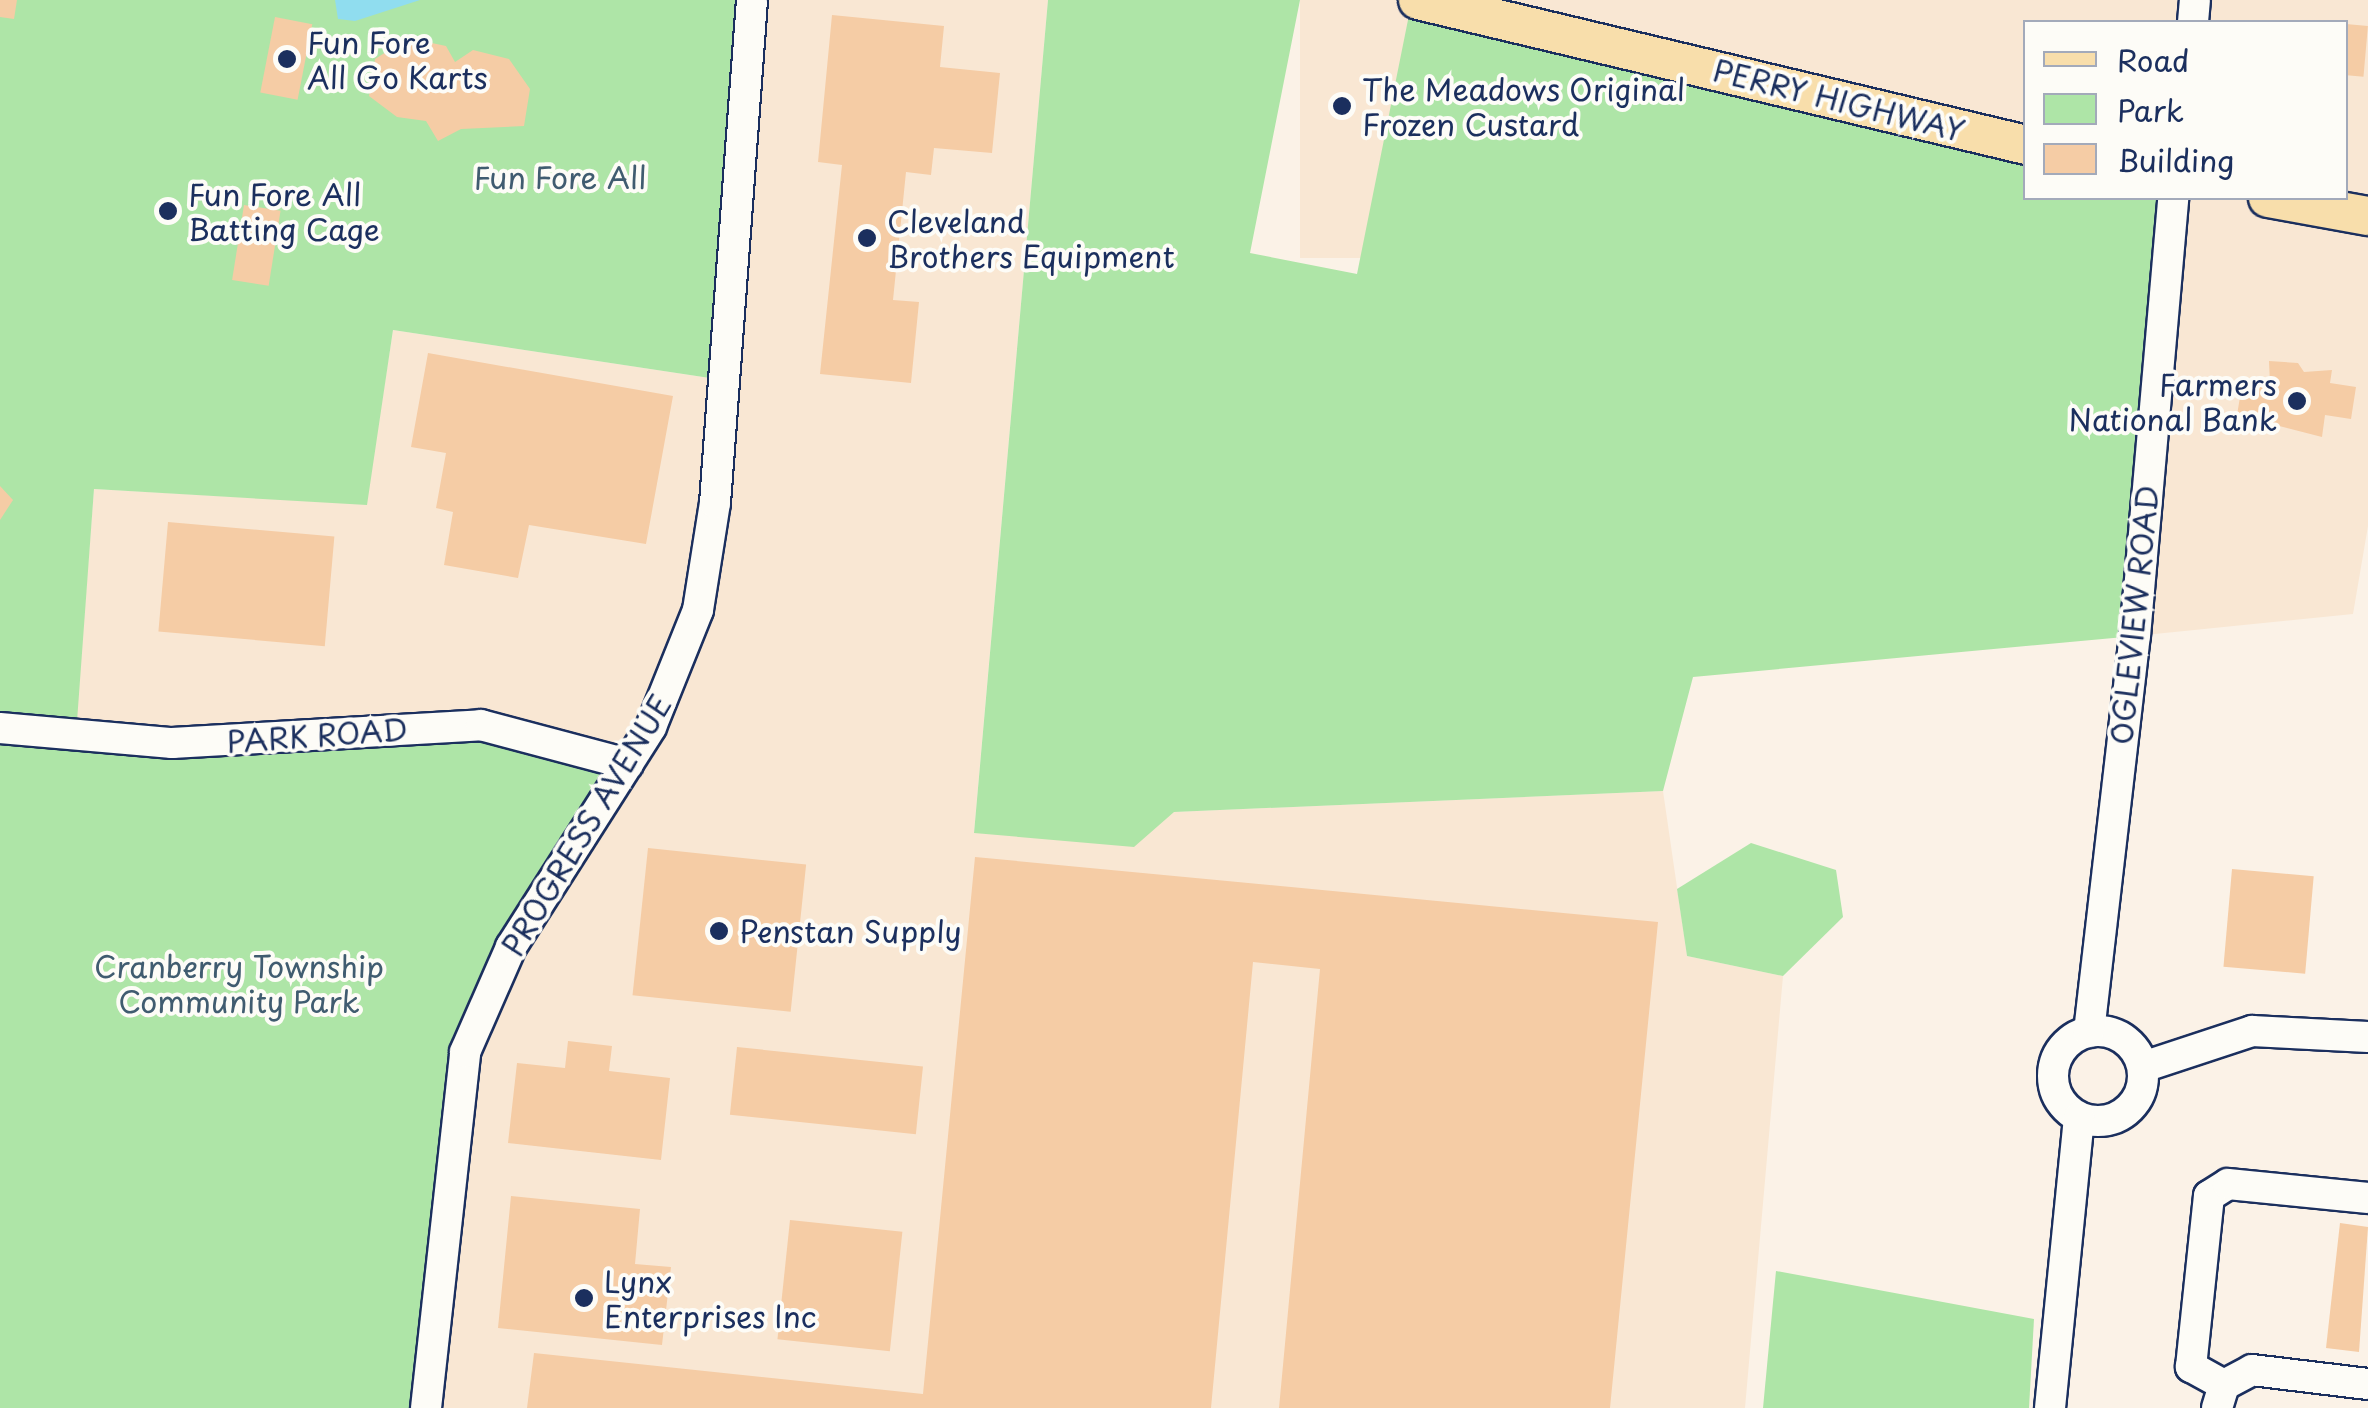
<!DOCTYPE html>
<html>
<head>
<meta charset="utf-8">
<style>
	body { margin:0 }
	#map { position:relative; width:2368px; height:1408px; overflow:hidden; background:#fbf2e7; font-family:"Playpen Sans",sans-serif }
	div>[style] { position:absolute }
	.built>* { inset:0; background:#f9e7d3; transform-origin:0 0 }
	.green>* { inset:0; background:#aee5a7 }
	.water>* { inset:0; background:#90ddef }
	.building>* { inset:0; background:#f5cca5; transform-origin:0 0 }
	.roads { filter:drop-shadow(2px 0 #1b2f5e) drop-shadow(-2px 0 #1b2f5e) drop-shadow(0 2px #1b2f5e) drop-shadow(0 -2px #1b2f5e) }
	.minor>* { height:30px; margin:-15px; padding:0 15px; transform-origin:15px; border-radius:15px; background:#fdfcf7 }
	.minor>.ring { margin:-15px; padding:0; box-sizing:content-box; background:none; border:30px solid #fdfcf7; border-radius:50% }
	.major>* { height:38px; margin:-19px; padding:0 19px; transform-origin:19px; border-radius:19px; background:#f8deab }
	.dots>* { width:28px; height:28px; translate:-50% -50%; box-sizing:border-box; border:5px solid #fdfcf7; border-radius:50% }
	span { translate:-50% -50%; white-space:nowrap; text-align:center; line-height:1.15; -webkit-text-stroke:8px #fdfcf7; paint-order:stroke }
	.poi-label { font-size:30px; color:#1b2f5e }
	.left { translate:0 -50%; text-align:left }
	.right { translate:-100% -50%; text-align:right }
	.street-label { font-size:30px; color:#1b2f5e }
	.park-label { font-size:30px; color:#405c70 }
	.legend { position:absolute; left:2023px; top:20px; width:325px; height:180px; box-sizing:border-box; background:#fdfcf7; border:2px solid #a3aaba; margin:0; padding:12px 18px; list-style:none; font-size:30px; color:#1b2f5e }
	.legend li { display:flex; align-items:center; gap:20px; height:50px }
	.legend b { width:50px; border:2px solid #a3aaba }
</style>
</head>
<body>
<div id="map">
	<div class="built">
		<div style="clip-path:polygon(752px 0,1048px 0,974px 832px,1174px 812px,1663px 791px,1687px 956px,1783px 976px,1745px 1408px,426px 1408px,75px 735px,94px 489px,366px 504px,393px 330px,723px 380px)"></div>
		<div style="left:1300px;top:0;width:112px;height:258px"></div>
		<div style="clip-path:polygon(1418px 0,2368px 0,2368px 526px,2353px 614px,2135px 636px,2173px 198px,2346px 198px,2346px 22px,2026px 22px,2025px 145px)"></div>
	</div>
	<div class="green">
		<div style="clip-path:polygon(0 0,752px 0,723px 380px,393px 330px,367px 505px,94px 489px,76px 735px,462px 725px,628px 764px,474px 1025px,426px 1408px,0 1408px)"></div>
		<div style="clip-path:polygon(1048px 0,1300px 0,1250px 253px,1357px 274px,1412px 0,2025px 145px,2026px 198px,2173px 198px,2135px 636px,1693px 677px,1663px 791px,1174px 812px,1134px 847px,974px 833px)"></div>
		<div style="clip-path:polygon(1751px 843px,1836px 870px,1843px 917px,1783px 976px,1687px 956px,1677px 889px)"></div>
		<div style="clip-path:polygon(1776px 1271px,2034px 1319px,2029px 1408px,1763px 1408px)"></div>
	</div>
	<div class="water">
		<div style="clip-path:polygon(335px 0,420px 0,355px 21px,338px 19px)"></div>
	</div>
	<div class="building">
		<div style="clip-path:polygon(0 0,17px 0,14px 19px,0 17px)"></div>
		<div style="clip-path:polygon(832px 15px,944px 26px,940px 67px,1000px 73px,992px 153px,934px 148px,931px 175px,906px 172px,893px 300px,919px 302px,911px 383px,820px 374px,842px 165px,818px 162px)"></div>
		<div style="left:275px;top:17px;width:38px;height:77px;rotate:11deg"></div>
		<div style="left:2346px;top:24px;width:22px;height:51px;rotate:5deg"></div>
		<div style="clip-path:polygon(408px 38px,446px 46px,455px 62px,473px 50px,509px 59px,530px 89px,524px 126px,461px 129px,438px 141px,426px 121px,397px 117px,369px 96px,375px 59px)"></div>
		<div style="left:244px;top:205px;width:37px;height:76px;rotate:9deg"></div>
		<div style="clip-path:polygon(428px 353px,673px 396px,646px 544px,529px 525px,518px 578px,444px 565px,453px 512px,436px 508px,446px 453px,411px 447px)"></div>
		<div style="clip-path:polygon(2269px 361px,2298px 363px,2304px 372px,2332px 370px,2330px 383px,2356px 387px,2351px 419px,2325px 415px,2322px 437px,2237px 415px,2243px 379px,2270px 384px)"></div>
		<div style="clip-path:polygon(0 486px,13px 500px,0 520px)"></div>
		<div style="left:168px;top:522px;width:167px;height:110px;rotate:5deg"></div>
		<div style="left:648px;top:848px;width:159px;height:148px;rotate:6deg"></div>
		<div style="clip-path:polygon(975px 857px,1658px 922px,1610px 1408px,1279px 1408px,1320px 969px,1253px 962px,1211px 1408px,527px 1408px,534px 1353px,923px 1394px)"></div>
		<div style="left:2232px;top:869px;width:82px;height:98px;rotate:5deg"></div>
		<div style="clip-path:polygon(568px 1041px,612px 1046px,609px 1071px,670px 1078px,661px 1160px,508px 1143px,517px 1063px,565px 1068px)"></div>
		<div style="left:737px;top:1047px;width:187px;height:68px;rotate:6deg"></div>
		<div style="clip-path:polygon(511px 1196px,640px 1209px,635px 1264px,671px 1267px,662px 1345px,498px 1328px)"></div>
		<div style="left:790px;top:1220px;width:113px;height:120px;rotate:6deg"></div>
		<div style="clip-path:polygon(2340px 1223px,2368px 1227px,2359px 1352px,2326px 1348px)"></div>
	</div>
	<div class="roads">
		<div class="minor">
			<div style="left:2193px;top:22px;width:22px;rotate:-85deg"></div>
			<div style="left:0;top:728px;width:173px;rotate:5deg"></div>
			<div style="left:172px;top:743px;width:310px;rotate:-3.3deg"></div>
			<div style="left:481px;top:725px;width:152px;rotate:14.9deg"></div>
			<div class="ring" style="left:2053px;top:1031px;width:60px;height:60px"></div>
			<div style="left:2089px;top:1032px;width:399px;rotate:-83.4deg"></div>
			<div style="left:2135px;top:636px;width:440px;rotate:-85deg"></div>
			<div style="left:2143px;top:1067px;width:115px;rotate:-18.3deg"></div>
			<div style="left:2252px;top:1031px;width:116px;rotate:3deg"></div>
			<div style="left:2224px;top:1385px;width:38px;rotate:-151deg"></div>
			<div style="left:2191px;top:1367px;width:172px;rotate:-84deg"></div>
			<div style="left:2209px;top:1196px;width:22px;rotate:-32deg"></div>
			<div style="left:2228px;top:1184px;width:141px;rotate:5.7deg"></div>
			<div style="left:426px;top:1408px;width:358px;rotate:-83.7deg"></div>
			<div style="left:465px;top:1052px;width:115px;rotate:-66.3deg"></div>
			<div style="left:511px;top:947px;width:261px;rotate:-57.5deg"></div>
			<div style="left:651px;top:727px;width:126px;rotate:-68.1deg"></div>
			<div style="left:698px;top:610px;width:108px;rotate:-81deg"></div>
			<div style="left:715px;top:503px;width:504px;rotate:-85.79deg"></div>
			<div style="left:2050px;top:1408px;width:292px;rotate:-84.3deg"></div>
			<div style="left:2217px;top:1408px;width:24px;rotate:-73deg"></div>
			<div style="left:2224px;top:1385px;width:32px;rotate:-28deg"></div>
			<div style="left:2252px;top:1370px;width:117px;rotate:6.9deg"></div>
		</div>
		<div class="major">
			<div style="left:1418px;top:0;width:625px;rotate:13.41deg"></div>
			<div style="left:2268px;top:198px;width:102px;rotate:10.2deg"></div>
		</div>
	</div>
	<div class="dots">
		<div style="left:287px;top:59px;background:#1b2f5e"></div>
		<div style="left:1342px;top:106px;background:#1b2f5e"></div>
		<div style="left:168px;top:211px;background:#1b2f5e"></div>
		<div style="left:867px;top:238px;background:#1b2f5e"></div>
		<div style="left:2297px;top:401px;background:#1b2f5e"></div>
		<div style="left:719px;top:931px;background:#1b2f5e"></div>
		<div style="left:584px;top:1298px;background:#1b2f5e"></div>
	</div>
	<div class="poi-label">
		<span class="left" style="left:307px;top:59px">Fun Fore<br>All Go Karts</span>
		<span class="left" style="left:1362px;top:106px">The Meadows Original<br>Frozen Custard</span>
		<span class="left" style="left:188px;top:211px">Fun Fore All<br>Batting Cage</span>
		<span class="left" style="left:887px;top:238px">Cleveland<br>Brothers Equipment</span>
		<span class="right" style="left:2277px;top:401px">Farmers<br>National Bank</span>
		<span class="left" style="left:739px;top:931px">Penstan Supply</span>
		<span class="left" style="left:604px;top:1298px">Lynx<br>Enterprises Inc</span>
	</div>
	<div class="street-label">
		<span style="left:1839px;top:100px;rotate:14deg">PERRY HIGHWAY</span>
		<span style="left:2134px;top:615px;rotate:-84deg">OGLEVIEW ROAD</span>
		<span style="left:317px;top:735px;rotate:-4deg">PARK ROAD</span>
		<span style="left:586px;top:825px;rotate:-59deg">PROGRESS AVENUE</span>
	</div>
	<div class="park-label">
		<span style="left:560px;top:177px">Fun Fore All</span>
		<span style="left:239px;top:983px">Cranberry Township<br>Community Park</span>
	</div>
	<ul class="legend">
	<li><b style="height:12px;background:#f8deab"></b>Road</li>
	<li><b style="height:28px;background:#aee5a7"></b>Park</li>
	<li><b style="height:28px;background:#f5cca5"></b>Building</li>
	</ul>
</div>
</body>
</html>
